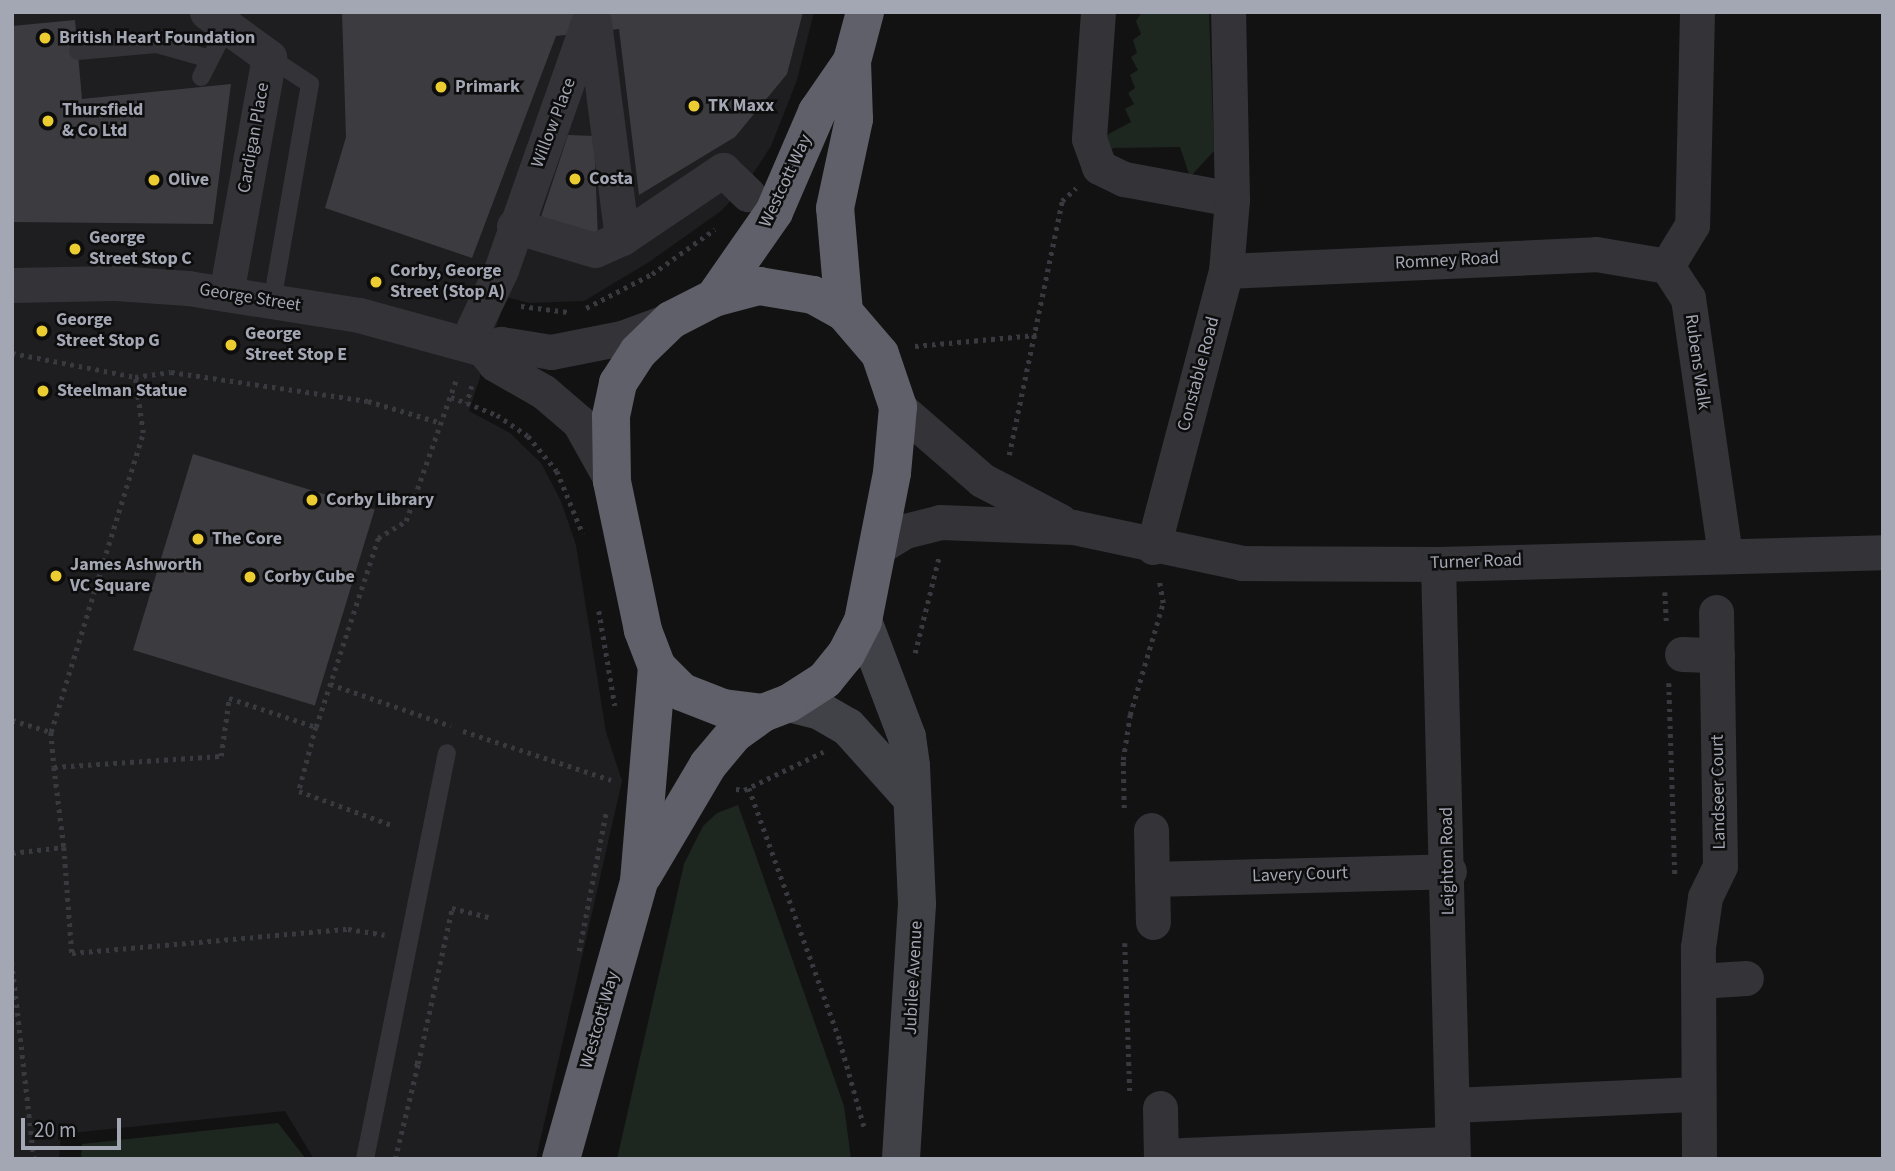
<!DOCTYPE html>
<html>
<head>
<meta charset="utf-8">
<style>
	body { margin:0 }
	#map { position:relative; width:1895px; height:1171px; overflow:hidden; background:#121213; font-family:"Source Sans 3",sans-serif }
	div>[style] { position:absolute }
	.built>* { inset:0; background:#1e1e20 }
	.green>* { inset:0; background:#1e2620 }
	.building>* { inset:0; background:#3c3c40; transform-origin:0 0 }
	.path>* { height:4.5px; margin-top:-2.25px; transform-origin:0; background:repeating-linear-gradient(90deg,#393a3f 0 3.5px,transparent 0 8.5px) }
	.lane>* { height:18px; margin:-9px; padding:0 9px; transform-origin:9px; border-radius:9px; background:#333338 }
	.street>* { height:35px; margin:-17.5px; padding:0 17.5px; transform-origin:17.5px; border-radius:17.5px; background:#333338 }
	.secondary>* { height:38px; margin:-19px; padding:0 19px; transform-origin:19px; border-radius:19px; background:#414148 }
	.highway>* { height:38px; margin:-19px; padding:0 19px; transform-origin:19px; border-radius:19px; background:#5f6069 }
	.dots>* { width:19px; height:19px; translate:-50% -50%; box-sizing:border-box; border:4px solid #0d0d0e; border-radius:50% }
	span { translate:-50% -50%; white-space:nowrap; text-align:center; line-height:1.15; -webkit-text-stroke:5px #0d0d0e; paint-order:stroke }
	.poi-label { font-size:18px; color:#a3a6b3; font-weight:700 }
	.left { translate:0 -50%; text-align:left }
	.street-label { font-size:18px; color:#a3a6b3 }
	.frame { position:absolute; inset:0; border:14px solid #a3a6b3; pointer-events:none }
	.scale { position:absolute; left:21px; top:1118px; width:100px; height:32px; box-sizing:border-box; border:4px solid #a3a6b3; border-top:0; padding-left:9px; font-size:21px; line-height:24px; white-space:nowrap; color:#a3a6b3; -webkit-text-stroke:5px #0d0d0e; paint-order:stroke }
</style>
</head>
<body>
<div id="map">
	<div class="built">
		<div style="clip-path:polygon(12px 12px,814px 12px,797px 80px,771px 146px,745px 186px,721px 211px,649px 262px,584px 301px,529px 303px,506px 297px,469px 411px,510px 433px,541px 463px,561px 501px,576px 545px,606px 732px,622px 781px,536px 1159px,314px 1159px,285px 1111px,61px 1134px,59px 1159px,12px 1159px)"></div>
	</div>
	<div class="green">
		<div style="clip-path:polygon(1142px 12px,1209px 12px,1214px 151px,1190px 177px,1180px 147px,1113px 148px,1103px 160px,1103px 137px,1131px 122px,1125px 109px,1134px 104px,1128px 93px,1135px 88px,1130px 75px,1138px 70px,1131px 57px,1137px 53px,1133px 40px,1141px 34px,1136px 21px)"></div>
		<div style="clip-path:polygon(738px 805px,844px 1106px,851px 1159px,617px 1159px,684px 864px,703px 826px,717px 813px)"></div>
		<div style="clip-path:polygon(278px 1123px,306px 1159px,81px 1159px,82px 1144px)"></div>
	</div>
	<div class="building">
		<div style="clip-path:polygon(342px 12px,803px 12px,787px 74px,735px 137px,639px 195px,619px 29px,556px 36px,472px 258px,325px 208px,346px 137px)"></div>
		<div style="clip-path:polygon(75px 20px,82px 99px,231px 84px,213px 224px,12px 222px,12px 26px)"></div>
		<div style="clip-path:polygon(568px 135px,594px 136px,598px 240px,539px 223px)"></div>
		<div style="left:193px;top:454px;width:190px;height:205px;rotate:17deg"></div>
	</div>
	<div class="path">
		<div style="left:521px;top:306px;width:47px;rotate:7.3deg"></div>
		<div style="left:586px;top:308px;width:74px;rotate:-27.3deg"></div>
		<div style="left:652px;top:274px;width:77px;rotate:-35.5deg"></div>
		<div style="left:915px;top:346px;width:122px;rotate:-5.2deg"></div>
		<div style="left:12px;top:353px;width:125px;rotate:11deg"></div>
		<div style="left:472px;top:386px;width:18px;rotate:106deg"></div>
		<div style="left:467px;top:403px;width:32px;rotate:22deg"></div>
		<div style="left:497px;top:415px;width:37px;rotate:34deg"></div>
		<div style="left:528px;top:436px;width:45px;rotate:50.4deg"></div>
		<div style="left:557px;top:471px;width:68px;rotate:67.6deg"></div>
		<div style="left:451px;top:397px;width:17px;rotate:21deg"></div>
		<div style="left:1009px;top:455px;width:259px;rotate:-78.2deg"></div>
		<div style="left:1062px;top:201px;width:19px;rotate:-43deg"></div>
		<div style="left:1665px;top:592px;width:33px;rotate:87deg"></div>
		<div style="left:599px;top:611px;width:96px;rotate:80.4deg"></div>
		<div style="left:915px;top:653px;width:99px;rotate:-76deg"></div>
		<div style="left:1669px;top:683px;width:194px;rotate:88.2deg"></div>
		<div style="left:330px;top:684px;width:128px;rotate:19.1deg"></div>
		<div style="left:12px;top:720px;width:41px;rotate:17.1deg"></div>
		<div style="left:51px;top:732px;width:35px;rotate:85deg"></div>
		<div style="left:54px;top:767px;width:167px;rotate:-3.8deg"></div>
		<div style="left:221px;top:756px;width:59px;rotate:-82.1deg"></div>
		<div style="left:229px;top:698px;width:92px;rotate:18.4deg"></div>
		<div style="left:316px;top:727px;width:66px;rotate:104.9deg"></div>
		<div style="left:299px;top:791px;width:101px;rotate:20.2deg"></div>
		<div style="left:316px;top:727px;width:199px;rotate:-71.8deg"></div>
		<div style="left:378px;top:538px;width:33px;rotate:-31deg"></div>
		<div style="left:406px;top:521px;width:153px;rotate:-70.5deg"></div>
		<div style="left:463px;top:731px;width:156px;rotate:18.3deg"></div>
		<div style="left:51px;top:732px;width:313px;rotate:-72.9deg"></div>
		<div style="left:143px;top:433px;width:57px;rotate:-98.1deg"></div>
		<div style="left:135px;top:377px;width:36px;rotate:-8deg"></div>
		<div style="left:171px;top:372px;width:199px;rotate:8.4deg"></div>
		<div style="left:368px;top:401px;width:77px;rotate:16.6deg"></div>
		<div style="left:54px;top:767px;width:81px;rotate:82.9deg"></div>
		<div style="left:749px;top:788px;width:269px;rotate:70.2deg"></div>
		<div style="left:840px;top:1041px;width:92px;rotate:74.3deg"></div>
		<div style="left:736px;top:789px;width:8px;rotate:7deg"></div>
		<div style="left:744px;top:790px;width:88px;rotate:-25.7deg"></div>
		<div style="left:1124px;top:808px;width:48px;rotate:-91.2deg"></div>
		<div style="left:1123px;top:760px;width:46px;rotate:-81.2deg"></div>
		<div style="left:1130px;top:715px;width:117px;rotate:-73.6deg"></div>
		<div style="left:1163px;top:603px;width:22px;rotate:-100deg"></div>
		<div style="left:12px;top:853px;width:52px;rotate:-6.6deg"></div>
		<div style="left:64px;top:847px;width:106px;rotate:85.7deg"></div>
		<div style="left:72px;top:953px;width:277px;rotate:-5deg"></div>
		<div style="left:348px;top:929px;width:37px;rotate:9deg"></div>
		<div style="left:1125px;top:943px;width:148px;rotate:88.1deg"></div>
		<div style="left:579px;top:951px;width:142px;rotate:-79deg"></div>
		<div style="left:12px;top:962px;width:198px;rotate:83.6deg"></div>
		<div style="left:418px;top:1064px;width:160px;rotate:-77.7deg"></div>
		<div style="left:452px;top:908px;width:38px;rotate:14deg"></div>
		<div style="left:395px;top:1159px;width:98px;rotate:-76.4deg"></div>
		<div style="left:418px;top:1064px;width:7px;rotate:-164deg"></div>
	</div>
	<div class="lane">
		<div style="left:78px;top:51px;width:79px;rotate:-5.1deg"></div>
		<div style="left:157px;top:44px;width:55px;rotate:15.8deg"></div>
		<div style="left:269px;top:57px;width:49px;rotate:33.4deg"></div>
		<div style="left:310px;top:84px;width:220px;rotate:99.9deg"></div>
		<div style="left:201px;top:77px;width:55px;rotate:-63deg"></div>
		<div style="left:365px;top:1159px;width:414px;rotate:-78.6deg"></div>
	</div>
	<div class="street">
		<div style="left:207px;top:12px;width:77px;rotate:36deg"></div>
		<div style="left:269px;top:57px;width:241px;rotate:100.3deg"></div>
		<div style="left:1098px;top:12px;width:127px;rotate:94.1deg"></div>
		<div style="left:1089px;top:139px;width:30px;rotate:70deg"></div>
		<div style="left:1099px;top:167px;width:28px;rotate:26deg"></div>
		<div style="left:1124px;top:179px;width:110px;rotate:10.5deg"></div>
		<div style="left:1697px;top:12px;width:213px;rotate:91.3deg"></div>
		<div style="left:1692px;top:225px;width:48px;rotate:121.4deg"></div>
		<div style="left:1667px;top:266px;width:38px;rotate:57deg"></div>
		<div style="left:1688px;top:298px;width:260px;rotate:81.8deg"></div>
		<div style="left:514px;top:226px;width:84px;rotate:16.5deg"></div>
		<div style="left:595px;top:250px;width:30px;rotate:-24deg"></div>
		<div style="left:622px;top:238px;width:217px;rotate:-97.4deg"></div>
		<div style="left:622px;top:238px;width:122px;rotate:-34deg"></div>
		<div style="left:723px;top:170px;width:35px;rotate:44deg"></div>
		<div style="left:1226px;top:271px;width:370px;rotate:-2.6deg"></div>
		<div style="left:1596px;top:254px;width:72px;rotate:9.6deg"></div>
		<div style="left:12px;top:285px;width:103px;rotate:-1.1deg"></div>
		<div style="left:115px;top:283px;width:73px;rotate:3.9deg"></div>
		<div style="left:188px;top:288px;width:173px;rotate:9deg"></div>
		<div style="left:359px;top:315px;width:129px;rotate:15.3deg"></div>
		<div style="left:483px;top:349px;width:19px;rotate:-16deg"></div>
		<div style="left:501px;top:344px;width:51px;rotate:9.1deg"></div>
		<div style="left:551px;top:352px;width:72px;rotate:-11.2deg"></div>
		<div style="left:622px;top:338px;width:52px;rotate:-20.2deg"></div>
		<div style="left:473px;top:329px;width:65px;rotate:-64.6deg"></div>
		<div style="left:501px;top:270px;width:274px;rotate:-70.6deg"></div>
		<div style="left:483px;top:349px;width:19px;rotate:51deg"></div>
		<div style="left:495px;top:364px;width:56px;rotate:29.7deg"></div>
		<div style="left:544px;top:392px;width:46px;rotate:40.6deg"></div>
		<div style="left:579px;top:422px;width:68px;rotate:60.8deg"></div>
		<div style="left:898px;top:407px;width:111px;rotate:41deg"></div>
		<div style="left:982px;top:480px;width:88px;rotate:27.7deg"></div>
		<div style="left:1153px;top:547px;width:285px;rotate:-75.2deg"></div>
		<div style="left:1226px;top:271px;width:72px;rotate:-85.2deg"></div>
		<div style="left:1232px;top:199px;width:187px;rotate:-91.2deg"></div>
		<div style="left:876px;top:549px;width:34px;rotate:-32deg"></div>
		<div style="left:905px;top:531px;width:36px;rotate:-14deg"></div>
		<div style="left:940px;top:522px;width:133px;rotate:2.2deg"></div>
		<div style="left:1073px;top:527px;width:173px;rotate:12deg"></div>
		<div style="left:1242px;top:563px;width:196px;rotate:0.3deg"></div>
		<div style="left:1438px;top:564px;width:445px;rotate:-1.5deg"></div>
		<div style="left:1438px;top:564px;width:595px;rotate:88.56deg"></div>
		<div style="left:1682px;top:654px;width:35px;rotate:2deg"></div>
		<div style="left:1151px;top:830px;width:92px;rotate:88.8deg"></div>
		<div style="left:1152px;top:879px;width:297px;rotate:-1.5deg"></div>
		<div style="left:1698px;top:981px;width:48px;rotate:-3.6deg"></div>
		<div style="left:1452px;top:1105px;width:245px;rotate:-2.6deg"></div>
		<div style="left:1160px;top:1108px;width:51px;rotate:88.9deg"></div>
		<div style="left:1161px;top:1156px;width:291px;rotate:-2.4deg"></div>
		<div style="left:1699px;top:1159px;width:212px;rotate:-90.3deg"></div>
		<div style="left:1698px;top:947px;width:50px;rotate:-82deg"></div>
		<div style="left:1705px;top:897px;width:34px;rotate:-64deg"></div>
		<div style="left:1720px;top:866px;width:254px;rotate:-90.9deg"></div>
	</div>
	<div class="secondary">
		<div style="left:863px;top:621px;width:124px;rotate:69.2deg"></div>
		<div style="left:907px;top:737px;width:29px;rotate:82deg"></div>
		<div style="left:911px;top:766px;width:138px;rotate:87.5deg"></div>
		<div style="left:917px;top:904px;width:256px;rotate:93.6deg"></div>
		<div style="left:789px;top:703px;width:32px;rotate:14deg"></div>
		<div style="left:820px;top:711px;width:32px;rotate:30deg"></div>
		<div style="left:848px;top:727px;width:93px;rotate:48.1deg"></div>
	</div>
	<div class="highway">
		<div style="left:759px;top:286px;width:55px;rotate:9.5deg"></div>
		<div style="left:813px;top:295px;width:35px;rotate:29deg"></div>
		<div style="left:844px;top:312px;width:55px;rotate:49.4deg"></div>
		<div style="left:880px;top:354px;width:56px;rotate:71.2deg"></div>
		<div style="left:898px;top:407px;width:66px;rotate:95.2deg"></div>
		<div style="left:892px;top:473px;width:151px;rotate:101.1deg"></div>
		<div style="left:863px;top:621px;width:37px;rotate:117deg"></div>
		<div style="left:846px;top:654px;width:33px;rotate:129deg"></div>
		<div style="left:825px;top:680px;width:43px;rotate:147.4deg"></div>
		<div style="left:789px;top:703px;width:28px;rotate:159deg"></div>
		<div style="left:763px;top:713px;width:40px;rotate:-172.9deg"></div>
		<div style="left:723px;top:708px;width:44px;rotate:-158.7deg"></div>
		<div style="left:682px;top:692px;width:35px;rotate:-135deg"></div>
		<div style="left:657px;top:667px;width:40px;rotate:-111deg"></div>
		<div style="left:643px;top:630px;width:152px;rotate:-101.8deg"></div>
		<div style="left:612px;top:481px;width:65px;rotate:-90.9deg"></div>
		<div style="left:611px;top:416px;width:34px;rotate:-78deg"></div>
		<div style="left:618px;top:383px;width:37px;rotate:-57deg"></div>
		<div style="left:638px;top:352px;width:46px;rotate:-44.1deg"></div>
		<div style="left:671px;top:320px;width:48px;rotate:-27.1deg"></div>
		<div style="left:714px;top:298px;width:47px;rotate:-14.9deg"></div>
		<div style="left:714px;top:298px;width:105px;rotate:-55.1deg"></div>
		<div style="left:774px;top:212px;width:109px;rotate:-66.7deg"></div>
		<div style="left:817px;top:112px;width:62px;rotate:-55.5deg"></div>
		<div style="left:844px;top:312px;width:104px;rotate:-94.9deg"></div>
		<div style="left:835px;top:208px;width:91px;rotate:-77.9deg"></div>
		<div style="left:854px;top:119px;width:58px;rotate:-92deg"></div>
		<div style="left:852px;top:61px;width:51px;rotate:-75.1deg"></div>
		<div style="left:643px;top:875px;width:128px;rotate:-59.4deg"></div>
		<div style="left:708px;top:765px;width:40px;rotate:-50deg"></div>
		<div style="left:734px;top:734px;width:36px;rotate:-36deg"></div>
		<div style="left:561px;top:1159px;width:289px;rotate:-74.3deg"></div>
		<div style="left:639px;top:881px;width:215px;rotate:-85.2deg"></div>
	</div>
	<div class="dots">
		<div style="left:45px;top:38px;background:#eccd31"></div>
		<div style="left:441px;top:87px;background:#eccd31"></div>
		<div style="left:694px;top:106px;background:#eccd31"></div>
		<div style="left:48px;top:121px;background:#eccd31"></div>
		<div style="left:575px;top:179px;background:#eccd31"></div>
		<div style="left:154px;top:180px;background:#eccd31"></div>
		<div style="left:75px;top:249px;background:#eccd31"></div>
		<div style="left:376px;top:282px;background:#eccd31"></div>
		<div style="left:42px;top:331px;background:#eccd31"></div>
		<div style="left:231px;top:345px;background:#eccd31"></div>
		<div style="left:43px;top:391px;background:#eccd31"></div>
		<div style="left:312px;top:500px;background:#eccd31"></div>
		<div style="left:198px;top:539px;background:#eccd31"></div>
		<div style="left:56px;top:576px;background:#eccd31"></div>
		<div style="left:250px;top:577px;background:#eccd31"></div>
	</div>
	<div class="poi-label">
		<span class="left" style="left:59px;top:38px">British Heart Foundation</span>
		<span class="left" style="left:455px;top:87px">Primark</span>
		<span class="left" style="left:708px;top:106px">TK Maxx</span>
		<span class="left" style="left:62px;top:121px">Thursfield<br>&amp; Co Ltd</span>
		<span class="left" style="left:589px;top:179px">Costa</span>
		<span class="left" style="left:168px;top:180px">Olive</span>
		<span class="left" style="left:89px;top:249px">George<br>Street Stop C</span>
		<span class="left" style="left:390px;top:282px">Corby, George<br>Street (Stop A)</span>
		<span class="left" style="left:56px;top:331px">George<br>Street Stop G</span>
		<span class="left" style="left:245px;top:345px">George<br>Street Stop E</span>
		<span class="left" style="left:57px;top:391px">Steelman Statue</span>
		<span class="left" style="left:326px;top:500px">Corby Library</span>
		<span class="left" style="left:212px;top:539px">The Core</span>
		<span class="left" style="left:70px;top:576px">James Ashworth<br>VC Square</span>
		<span class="left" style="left:264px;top:577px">Corby Cube</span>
	</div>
	<div class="street-label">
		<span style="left:554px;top:123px;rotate:-69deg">Willow Place</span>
		<span style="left:254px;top:138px;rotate:-80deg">Cardigan Place</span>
		<span style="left:786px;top:181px;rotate:-65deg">Westcott Way</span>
		<span style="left:1447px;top:261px;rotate:-3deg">Romney Road</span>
		<span style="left:250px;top:298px;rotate:9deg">George Street</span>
		<span style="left:1697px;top:362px;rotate:82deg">Rubens Walk</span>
		<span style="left:1199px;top:374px;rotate:-75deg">Constable Road</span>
		<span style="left:1476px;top:562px;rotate:-2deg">Turner Road</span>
		<span style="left:1719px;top:792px;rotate:-91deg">Landseer Court</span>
		<span style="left:1448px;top:861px;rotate:-91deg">Leighton Road</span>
		<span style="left:1300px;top:875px;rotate:-2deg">Lavery Court</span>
		<span style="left:914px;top:978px;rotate:-87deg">Jubilee Avenue</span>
		<span style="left:600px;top:1020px;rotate:-74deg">Westcott Way</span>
	</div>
	<div class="frame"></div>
	<div class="scale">20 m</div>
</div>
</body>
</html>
